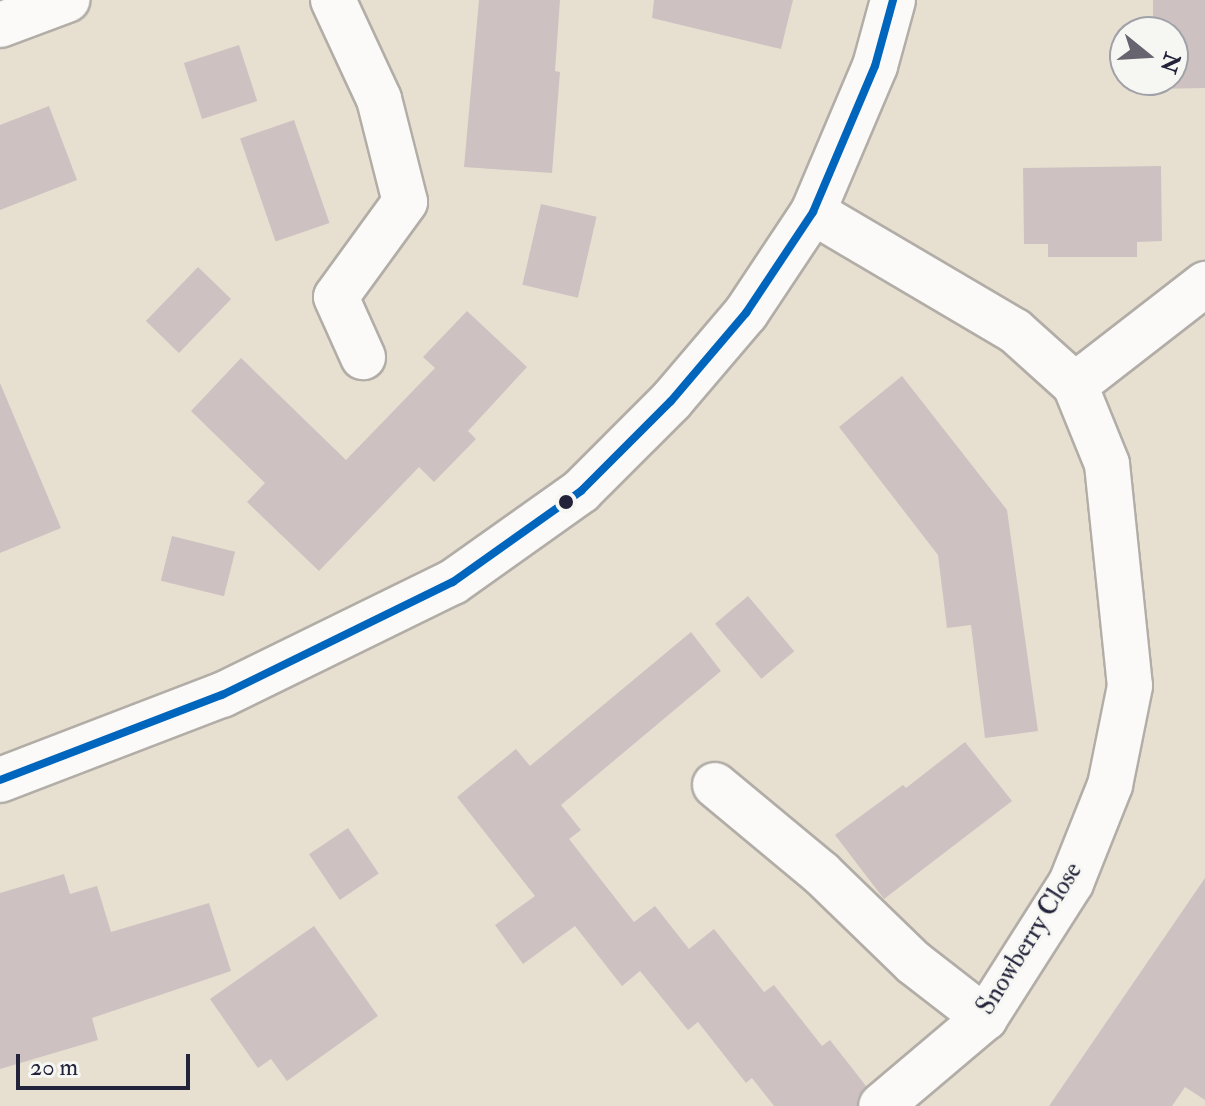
<!DOCTYPE html>
<html>
<head>
<meta charset="utf-8">
<style>
	body { margin:0 }
	#map { position:relative; width:1205px; height:1106px; overflow:hidden; background:#e7e0d1; font-family:"IM FELL Double Pica",serif }
	div>[style] { position:absolute }
	.building>* { inset:0; background:#cec1c2; transform-origin:0 0 }
	.roads { filter:drop-shadow(2px 0 #b2ada7) drop-shadow(-2px 0 #b2ada7) drop-shadow(0 2px #b2ada7) drop-shadow(0 -2px #b2ada7) }
	.minor>* { height:44px; margin:-22px; padding:0 22px; transform-origin:22px; border-radius:22px; background:#fbfaf8 }
	.tertiary>* { height:44px; margin:-22px; padding:0 22px; transform-origin:22px; border-radius:22px; background:#fbfaf8 }
	.bus-1>* { height:8px; margin:-4px; padding:0 4px; transform-origin:4px; border-radius:4px; background:#0065bd }
	.dots>* { width:22px; height:22px; translate:-50% -50%; box-sizing:border-box; border:4px solid #f6f6f2; border-radius:50% }
	span { translate:-50% -50%; white-space:nowrap; text-align:center; line-height:1.15; -webkit-text-stroke:6px #f6f6f2; paint-order:stroke }
	.street-label { font-size:26px; color:#22223b }
	.north { position:absolute; left:1109px; top:16px; width:80px; height:80px; box-sizing:border-box; background:#f6f6f2; border:2px solid #a1a1a9; border-radius:50%; rotate:108deg; font-size:22px; font-weight:700; line-height:32px; text-align:center; color:#22223b }
	.north::after { content:''; display:block; margin:auto; width:28px; height:36px; background:#676470; clip-path:polygon(50% 0,100% 100%,50% 72%,0 100%) }
	.scale { position:absolute; left:16px; top:1054px; width:174px; height:36px; box-sizing:border-box; border:4px solid #22223b; border-top:0; padding-left:10px; font-size:24px; line-height:28px; white-space:nowrap; color:#22223b; -webkit-text-stroke:6px #f6f6f2; paint-order:stroke }
</style>
</head>
<body>
<div id="map">
	<div class="building">
		<div style="clip-path:polygon(479px 0,560px 0,555px 71px,560px 72px,552px 173px,464px 167px)"></div>
		<div style="clip-path:polygon(654px 0,793px 0,781px 49px,652px 18px)"></div>
		<div style="clip-path:polygon(1153px 0,1205px 0,1205px 88px,1154px 89px,1154px 80px,1173px 80px,1173px 32px,1153px 32px)"></div>
		<div style="left:239px;top:45px;width:59px;height:58px;rotate:72deg"></div>
		<div style="clip-path:polygon(49px 106px,77px 180px,0 210px,0 125px)"></div>
		<div style="left:294px;top:120px;width:109px;height:57px;rotate:71deg"></div>
		<div style="clip-path:polygon(1161px 166px,1162px 241px,1137px 242px,1137px 257px,1048px 257px,1048px 244px,1024px 244px,1023px 168px)"></div>
		<div style="left:541px;top:204px;width:57px;height:83px;rotate:13deg"></div>
		<div style="left:198px;top:267px;width:46px;height:75px;rotate:44deg"></div>
		<div style="clip-path:polygon(467px 311px,527px 367px,468px 431px,476px 439px,434px 482px,419px 467px,319px 571px,247px 502px,265px 483px,191px 411px,241px 358px,346px 460px,435px 368px,423px 357px)"></div>
		<div style="clip-path:polygon(902px 376px,1007px 510px,1038px 731px,985px 738px,971px 625px,947px 628px,938px 555px,839px 427px)"></div>
		<div style="clip-path:polygon(0 383px,61px 528px,0 553px)"></div>
		<div style="left:172px;top:536px;width:65px;height:46px;rotate:14deg"></div>
		<div style="left:748px;top:596px;width:72px;height:43px;rotate:50deg"></div>
		<div style="clip-path:polygon(691px 632px,721px 671px,561px 805px,581px 830px,569px 839px,634px 922px,655px 906px,689px 949px,714px 929px,764px 992px,774px 985px,822px 1046px,830px 1040px,866px 1086px,858px 1097px,857px 1106px,774px 1106px,752px 1078px,746px 1083px,698px 1022px,688px 1030px,640px 971px,622px 986px,575px 926px,523px 964px,495px 925px,535px 896px,457px 797px,516px 749px,530px 766px)"></div>
		<div style="clip-path:polygon(965px 742px,1012px 801px,884px 899px,835px 835px,903px 785px,906px 788px)"></div>
		<div style="left:348px;top:828px;width:55px;height:47px;rotate:56deg"></div>
		<div style="clip-path:polygon(64px 874px,70px 894px,97px 886px,111px 932px,209px 903px,231px 971px,92px 1018px,98px 1040px,0 1069px,0 893px)"></div>
		<div style="clip-path:polygon(1205px 878px,1205px 1100px,1185px 1087px,1172px 1106px,1049px 1106px)"></div>
		<div style="clip-path:polygon(314px 926px,378px 1016px,287px 1081px,271px 1059px,258px 1068px,210px 999px)"></div>
	</div>
	<div class="roads">
		<div class="minor">
			<div style="left:333px;top:0;width:109px;rotate:65.1deg"></div>
			<div style="left:379px;top:99px;width:106px;rotate:75.8deg"></div>
			<div style="left:405px;top:202px;width:117px;rotate:126deg"></div>
			<div style="left:336px;top:297px;width:66px;rotate:65.8deg"></div>
			<div style="left:0;top:25px;width:72px;rotate:-20.5deg"></div>
			<div style="left:813px;top:212px;width:234px;rotate:30.5deg"></div>
			<div style="left:1015px;top:331px;width:81px;rotate:42deg"></div>
			<div style="left:1075px;top:385px;width:85px;rotate:67.9deg"></div>
			<div style="left:1107px;top:464px;width:223px;rotate:84.1deg"></div>
			<div style="left:1130px;top:686px;width:101px;rotate:101.4deg"></div>
			<div style="left:1110px;top:785px;width:105px;rotate:111.7deg"></div>
			<div style="left:1071px;top:883px;width:160px;rotate:122.5deg"></div>
			<div style="left:985px;top:1018px;width:136px;rotate:139.8deg"></div>
			<div style="left:1075px;top:385px;width:165px;rotate:-37.8deg"></div>
			<div style="left:715px;top:785px;width:138px;rotate:39.7deg"></div>
			<div style="left:821px;top:873px;width:129px;rotate:44.1deg"></div>
			<div style="left:914px;top:963px;width:90px;rotate:37.8deg"></div>
		</div>
		<div class="tertiary">
			<div style="left:0;top:780px;width:238px;rotate:-21deg"></div>
			<div style="left:222px;top:695px;width:257px;rotate:-26.1deg"></div>
			<div style="left:453px;top:582px;width:157px;rotate:-35.4deg"></div>
			<div style="left:581px;top:491px;width:127px;rotate:-45deg"></div>
			<div style="left:671px;top:401px;width:116px;rotate:-49.6deg"></div>
			<div style="left:746px;top:313px;width:121px;rotate:-56.4deg"></div>
			<div style="left:813px;top:212px;width:159px;rotate:-67deg"></div>
			<div style="left:875px;top:66px;width:68px;rotate:-74.7deg"></div>
		</div>
	</div>
	<div class="bus-1">
		<div style="left:0;top:780px;width:238px;rotate:-21deg"></div>
		<div style="left:222px;top:695px;width:257px;rotate:-26.1deg"></div>
		<div style="left:453px;top:582px;width:157px;rotate:-35.4deg"></div>
		<div style="left:581px;top:491px;width:127px;rotate:-45deg"></div>
		<div style="left:671px;top:401px;width:116px;rotate:-49.6deg"></div>
		<div style="left:746px;top:313px;width:121px;rotate:-56.4deg"></div>
		<div style="left:813px;top:212px;width:159px;rotate:-67deg"></div>
		<div style="left:875px;top:66px;width:68px;rotate:-74.7deg"></div>
	</div>
	<div class="dots">
		<div style="left:566px;top:502px;background:#22223b"></div>
	</div>
	<div class="street-label">
		<span style="left:1030px;top:939px;rotate:-58deg">Snowberry Close</span>
	</div>
	<div class="north">N</div>
	<div class="scale">20 m</div>
</div>
</body>
</html>
